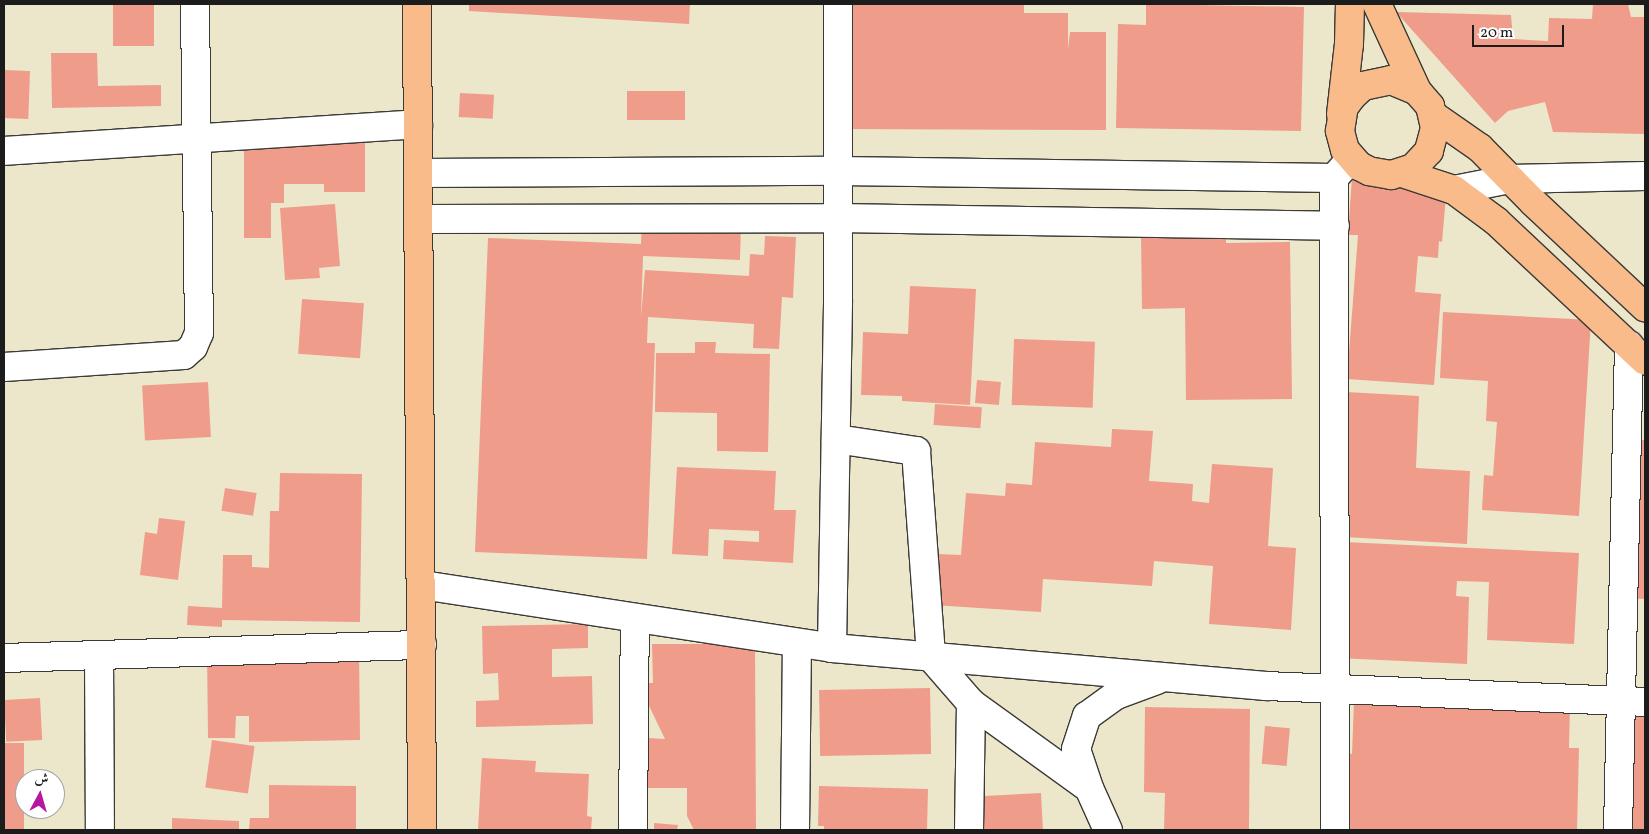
<!DOCTYPE html>
<html>
<head>
<meta charset="utf-8">
<style>
	body { margin:0 }
	#map { position:relative; width:1649px; height:834px; overflow:hidden; background:#ece7ca; font-family:Vollkorn,Amiri,serif }
	div>[style] { position:absolute }
	.building>* { inset:0; background:#ef9c8b; transform-origin:0 0 }
	.roads { filter:drop-shadow(1px 0 #3b3a36) drop-shadow(-1px 0 #3b3a36) drop-shadow(0 1px #3b3a36) drop-shadow(0 -1px #3b3a36) }
	.minor>* { height:28px; margin:-14px; padding:0 14px; transform-origin:14px; border-radius:14px; background:#fff }
	.major>* { height:28px; margin:-14px; padding:0 14px; transform-origin:14px; border-radius:14px; background:#fabb8b }
	span { translate:-50% -50%; white-space:nowrap; text-align:center; line-height:1.15; -webkit-text-stroke:5px #fff; paint-order:stroke }
	.frame { position:absolute; inset:0; border:5px solid #1c1c1c; pointer-events:none }
	.north { position:absolute; left:15px; top:769px; width:50px; height:50px; box-sizing:border-box; background:#fff; border:1px solid #a4a4a4; border-radius:50%; rotate:6deg; font-size:14px; font-weight:700; line-height:20px; text-align:center; color:#1c1c1c }
	.north::after { content:''; display:block; margin:auto; width:18px; height:22px; background:#b5179e; clip-path:polygon(50% 0,100% 100%,50% 72%,0 100%) }
	.scale { position:absolute; left:1472px; top:25px; width:92px; height:22px; box-sizing:border-box; border:2px solid #1c1c1c; border-top:0; padding-left:6px; font-size:15px; line-height:18px; white-space:nowrap; color:#1c1c1c; -webkit-text-stroke:4px #fff; paint-order:stroke }
</style>
</head>
<body>
<div id="map">
	<div class="building">
		<div style="left:113px;top:4px;width:41px;height:42px"></div>
		<div style="clip-path:polygon(469px 4px,690px 4px,689px 24px,469px 11px)"></div>
		<div style="clip-path:polygon(838px 4px,1024px 4px,1024px 13px,1068px 13px,1068px 49px,1070px 32px,1106px 32px,1106px 130px,837px 129px)"></div>
		<div style="clip-path:polygon(1146px 4px,1304px 7px,1301px 131px,1116px 128px,1118px 24px,1146px 25px)"></div>
		<div style="clip-path:polygon(1593px 4px,1628px 4px,1631px 17px,1645px 17px,1645px 134px,1553px 132px,1545px 102px,1508px 111px,1495px 123px,1396px 12px,1511px 15px,1513px 39px,1548px 41px,1549px 18px,1592px 19px)"></div>
		<div style="clip-path:polygon(51px 53px,97px 53px,98px 86px,161px 85px,161px 106px,52px 108px)"></div>
		<div style="left:4px;top:70px;width:26px;height:48px;rotate:2deg"></div>
		<div style="left:685px;top:91px;width:29px;height:58px;rotate:90deg"></div>
		<div style="left:460px;top:93px;width:34px;height:24px;rotate:3deg"></div>
		<div style="clip-path:polygon(365px 126px,365px 192px,324px 192px,324px 184px,284px 184px,284px 203px,271px 203px,271px 238px,244px 238px,244px 146px)"></div>
		<div style="clip-path:polygon(1352px 177px,1447px 184px,1442px 242px,1439px 241px,1438px 258px,1418px 256px,1415px 292px,1441px 294px,1434px 385px,1347px 379px,1358px 235px,1348px 235px)"></div>
		<div style="clip-path:polygon(335px 204px,340px 266px,319px 268px,320px 278px,285px 280px,280px 208px)"></div>
		<div style="clip-path:polygon(642px 220px,741px 223px,740px 260px,643px 256px,641px 317px,645px 270px,749px 276px,750px 254px,764px 255px,765px 236px,796px 237px,793px 298px,782px 297px,779px 349px,753px 348px,754px 324px,648px 317px,647px 343px,655px 343px,647px 559px,475px 552px,488px 238px,641px 244px)"></div>
		<div style="clip-path:polygon(1226px 232px,1226px 243px,1290px 242px,1292px 399px,1186px 400px,1185px 308px,1142px 309px,1141px 233px)"></div>
		<div style="clip-path:polygon(910px 286px,976px 289px,970px 405px,902px 401px,902px 396px,861px 395px,863px 332px,908px 334px)"></div>
		<div style="left:302px;top:299px;width:62px;height:55px;rotate:4deg"></div>
		<div style="clip-path:polygon(1443px 312px,1591px 320px,1579px 516px,1482px 510px,1484px 475px,1493px 476px,1497px 422px,1486px 421px,1488px 381px,1440px 378px)"></div>
		<div style="left:1014px;top:339px;width:81px;height:66px;rotate:2deg"></div>
		<div style="clip-path:polygon(695px 342px,716px 342px,715px 353px,770px 354px,768px 452px,717px 451px,717px 413px,655px 412px,656px 353px,695px 353px)"></div>
		<div style="left:977px;top:380px;width:24px;height:23px;rotate:5deg"></div>
		<div style="left:208px;top:382px;width:55px;height:66px;rotate:87deg"></div>
		<div style="clip-path:polygon(1346px 392px,1419px 396px,1416px 468px,1470px 471px,1467px 544px,1344px 537px,1348px 456px,1343px 456px)"></div>
		<div style="left:935px;top:404px;width:47px;height:21px;rotate:4deg"></div>
		<div style="clip-path:polygon(1112px 429px,1153px 431px,1149px 481px,1193px 484px,1192px 501px,1209px 503px,1212px 464px,1273px 468px,1268px 546px,1296px 548px,1291px 630px,1209px 624px,1213px 566px,1154px 561px,1152px 586px,1043px 579px,1041px 612px,933px 605px,937px 554px,961px 555px,966px 493px,1005px 496px,1006px 483px,1032px 485px,1035px 442px,1111px 447px)"></div>
		<div style="clip-path:polygon(1629px 439px,1645px 440px,1645px 599px,1620px 598px)"></div>
		<div style="clip-path:polygon(677px 467px,776px 471px,774px 510px,796px 510px,793px 563px,723px 559px,724px 540px,759px 542px,759px 531px,709px 529px,708px 556px,672px 554px)"></div>
		<div style="clip-path:polygon(280px 473px,362px 474px,360px 622px,222px 620px,222px 627px,187px 625px,188px 606px,222px 608px,223px 555px,252px 555px,252px 567px,269px 568px,270px 511px,279px 511px)"></div>
		<div style="left:225px;top:488px;width:32px;height:23px;rotate:9deg"></div>
		<div style="clip-path:polygon(159px 518px,185px 521px,178px 580px,140px 575px,145px 532px,157px 534px)"></div>
		<div style="clip-path:polygon(1344px 542px,1579px 553px,1574px 644px,1487px 640px,1489px 582px,1457px 581px,1456px 596px,1469px 597px,1467px 664px,1338px 658px)"></div>
		<div style="clip-path:polygon(588px 624px,588px 648px,552px 649px,552px 677px,592px 676px,593px 724px,476px 727px,476px 701px,499px 700px,498px 673px,483px 674px,482px 626px)"></div>
		<div style="clip-path:polygon(652px 644px,755px 644px,756px 830px,694px 830px,687px 816px,687px 788px,648px 788px,648px 738px,665px 739px,638px 683px,653px 683px)"></div>
		<div style="clip-path:polygon(359px 647px,360px 740px,249px 742px,249px 716px,236px 716px,235px 738px,208px 738px,207px 648px)"></div>
		<div style="left:930px;top:688px;width:66px;height:111px;rotate:89deg"></div>
		<div style="left:40px;top:698px;width:42px;height:36px;rotate:87deg"></div>
		<div style="clip-path:polygon(1354px 701px,1570px 707px,1569px 748px,1579px 748px,1577px 830px,1342px 830px,1344px 753px,1352px 754px)"></div>
		<div style="clip-path:polygon(1145px 707px,1250px 709px,1249px 830px,1164px 830px,1165px 793px,1144px 792px)"></div>
		<div style="clip-path:polygon(1626px 711px,1645px 712px,1645px 830px,1623px 830px)"></div>
		<div style="left:1265px;top:726px;width:25px;height:38px;rotate:5deg"></div>
		<div style="left:212px;top:740px;width:43px;height:48px;rotate:8deg"></div>
		<div style="left:4px;top:743px;width:20px;height:87px"></div>
		<div style="clip-path:polygon(482px 758px,536px 761px,535px 772px,589px 774px,587px 816px,592px 817px,591px 830px,478px 830px)"></div>
		<div style="clip-path:polygon(269px 785px,356px 786px,356px 830px,249px 830px,250px 818px,269px 818px)"></div>
		<div style="clip-path:polygon(819px 786px,928px 789px,927px 830px,824px 830px,824px 826px,818px 826px)"></div>
		<div style="left:1041px;top:793px;width:37px;height:67px;rotate:87deg"></div>
		<div style="clip-path:polygon(172px 818px,239px 821px,239px 830px,172px 830px)"></div>
		<div style="clip-path:polygon(654px 823px,678px 825px,677px 830px,654px 830px)"></div>
	</div>
	<div class="roads">
		<div class="minor">
			<div style="left:4px;top:151px;width:415px;rotate:-3.7deg"></div>
			<div style="left:419px;top:173px;width:419px;rotate:-0.3deg"></div>
			<div style="left:838px;top:171px;width:496px;rotate:0.8deg"></div>
			<div style="left:1454px;top:190px;width:57px;rotate:-11.1deg"></div>
			<div style="left:1510px;top:179px;width:135px;rotate:-1.3deg"></div>
			<div style="left:419px;top:219px;width:419px;rotate:-0.1deg"></div>
			<div style="left:838px;top:218px;width:497px;rotate:0.9deg"></div>
			<div style="left:4px;top:367px;width:180px;rotate:-3.8deg"></div>
			<div style="left:184px;top:355px;width:12px;rotate:-42deg"></div>
			<div style="left:193px;top:347px;width:15px;rotate:-67deg"></div>
			<div style="left:199px;top:333px;width:329px;rotate:-90.7deg"></div>
			<div style="left:836px;top:439px;width:81px;rotate:8.5deg"></div>
			<div style="left:916px;top:451px;width:207px;rotate:85.8deg"></div>
			<div style="left:931px;top:657px;width:61px;rotate:49deg"></div>
			<div style="left:971px;top:703px;width:145px;rotate:35.8deg"></div>
			<div style="left:1089px;top:788px;width:46px;rotate:65.7deg"></div>
			<div style="left:422px;top:585px;width:415px;rotate:8.7deg"></div>
			<div style="left:832px;top:648px;width:436px;rotate:5deg"></div>
			<div style="left:1266px;top:686px;width:379px;rotate:2.4deg"></div>
			<div style="left:832px;top:648px;width:348px;rotate:-89deg"></div>
			<div style="left:838px;top:300px;width:296px;rotate:-90deg"></div>
			<div style="left:99px;top:655px;width:175px;rotate:89.7deg"></div>
			<div style="left:4px;top:658px;width:418px;rotate:-1.8deg"></div>
			<div style="left:1089px;top:788px;width:41px;rotate:-108.4deg"></div>
			<div style="left:1076px;top:749px;width:35px;rotate:-72deg"></div>
			<div style="left:1087px;top:716px;width:36px;rotate:-36deg"></div>
			<div style="left:1116px;top:695px;width:44px;rotate:-20.1deg"></div>
			<div style="left:633px;top:830px;width:212px;rotate:-89.5deg"></div>
			<div style="left:795px;top:830px;width:187px;rotate:-89.4deg"></div>
			<div style="left:969px;top:830px;width:127px;rotate:-89.1deg"></div>
			<div style="left:1335px;top:830px;width:652px;rotate:-90.09deg"></div>
			<div style="left:1334px;top:178px;width:18px;rotate:-49deg"></div>
			<div style="left:1618px;top:830px;width:485px;rotate:-88.7deg"></div>
		</div>
		<div class="major">
			<div style="left:417px;top:4px;width:826px;rotate:89.65deg"></div>
			<div style="left:1377px;top:4px;width:96px;rotate:65.3deg"></div>
			<div style="left:1417px;top:91px;width:20px;rotate:49deg"></div>
			<div style="left:1430px;top:106px;width:23px;rotate:77deg"></div>
			<div style="left:1435px;top:128px;width:24px;rotate:105deg"></div>
			<div style="left:1429px;top:151px;width:23px;rotate:133deg"></div>
			<div style="left:1413px;top:168px;width:23px;rotate:162deg"></div>
			<div style="left:1391px;top:175px;width:22px;rotate:-170deg"></div>
			<div style="left:1369px;top:171px;width:11px;rotate:-153deg"></div>
			<div style="left:1359px;top:166px;width:21px;rotate:-131deg"></div>
			<div style="left:1345px;top:150px;width:20px;rotate:-105deg"></div>
			<div style="left:1340px;top:131px;width:24px;rotate:-81deg"></div>
			<div style="left:1344px;top:107px;width:14px;rotate:-54deg"></div>
			<div style="left:1352px;top:96px;width:15px;rotate:-42deg"></div>
			<div style="left:1363px;top:86px;width:29px;rotate:-12deg"></div>
			<div style="left:1391px;top:80px;width:28px;rotate:23deg"></div>
			<div style="left:1341px;top:114px;width:70px;rotate:-83.5deg"></div>
			<div style="left:1349px;top:44px;width:40px;rotate:-88.6deg"></div>
			<div style="left:1434px;top:116px;width:56px;rotate:34.8deg"></div>
			<div style="left:1480px;top:148px;width:76px;rotate:45.5deg"></div>
			<div style="left:1533px;top:202px;width:154px;rotate:43.2deg"></div>
			<div style="left:1402px;top:173px;width:55px;rotate:18.1deg"></div>
			<div style="left:1454px;top:190px;width:52px;rotate:36.4deg"></div>
			<div style="left:1496px;top:221px;width:204px;rotate:43.2deg"></div>
		</div>
	</div>
	<div class="frame"></div>
	<div class="north">ش</div>
	<div class="scale">20 m</div>
</div>
</body>
</html>
